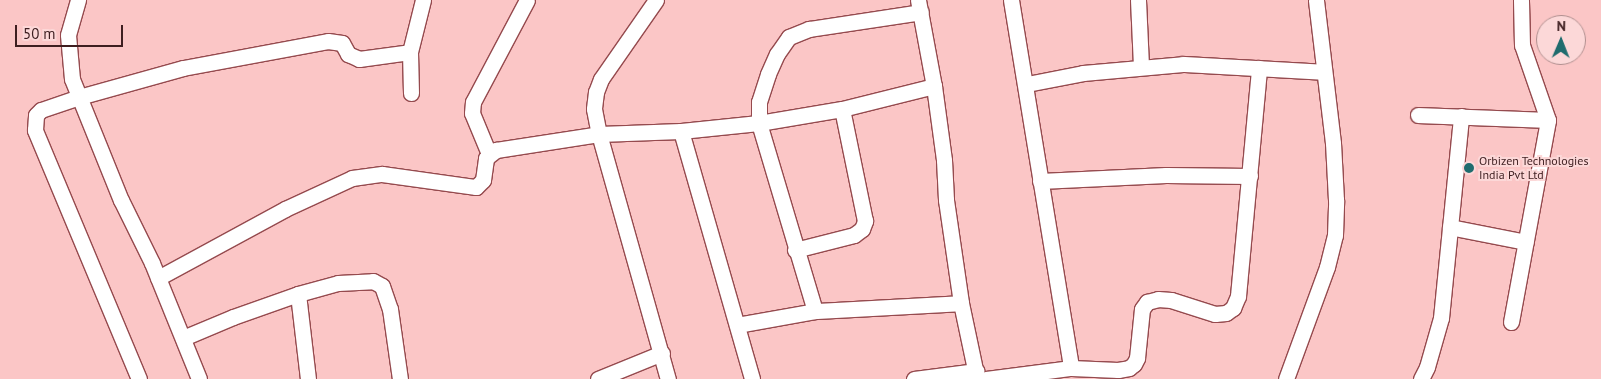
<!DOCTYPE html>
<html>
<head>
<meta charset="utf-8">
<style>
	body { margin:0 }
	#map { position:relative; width:1601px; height:379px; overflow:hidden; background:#fbc6c6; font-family:"PT Sans",sans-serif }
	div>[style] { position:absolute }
	.roads { filter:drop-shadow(1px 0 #954a4e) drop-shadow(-1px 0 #954a4e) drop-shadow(0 1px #954a4e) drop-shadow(0 -1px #954a4e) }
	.minor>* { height:15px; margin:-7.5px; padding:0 7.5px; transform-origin:7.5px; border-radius:7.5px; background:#fff }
	.dots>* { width:14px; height:14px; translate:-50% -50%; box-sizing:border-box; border:2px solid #fcd8d8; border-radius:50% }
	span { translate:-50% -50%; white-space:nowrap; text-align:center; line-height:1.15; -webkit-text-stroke:4px #fcd8d8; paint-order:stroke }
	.poi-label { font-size:12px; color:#3e1e20 }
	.left { translate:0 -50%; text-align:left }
	.north { position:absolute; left:1536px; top:15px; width:50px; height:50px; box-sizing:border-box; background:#fcd8d8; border:1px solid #b08e8e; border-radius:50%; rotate:1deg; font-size:14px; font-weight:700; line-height:20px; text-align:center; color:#3e1e20 }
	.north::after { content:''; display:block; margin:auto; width:18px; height:22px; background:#206c6e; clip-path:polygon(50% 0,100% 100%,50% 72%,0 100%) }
	.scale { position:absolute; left:15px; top:25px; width:108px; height:22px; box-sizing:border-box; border:2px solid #3e1e20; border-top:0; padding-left:6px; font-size:15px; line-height:18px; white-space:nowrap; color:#3e1e20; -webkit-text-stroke:4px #fcd8d8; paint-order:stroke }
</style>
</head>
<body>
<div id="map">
	<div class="roads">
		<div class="minor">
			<div style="left:78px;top:0;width:36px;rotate:106deg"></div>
			<div style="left:68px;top:35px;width:44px;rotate:84.8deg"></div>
			<div style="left:72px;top:79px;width:131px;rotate:68deg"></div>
			<div style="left:121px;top:200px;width:70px;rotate:63.8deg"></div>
			<div style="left:152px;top:263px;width:125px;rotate:67.9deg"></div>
			<div style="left:656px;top:0;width:96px;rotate:124.8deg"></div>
			<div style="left:601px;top:79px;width:14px;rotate:111deg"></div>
			<div style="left:596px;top:92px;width:17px;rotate:97deg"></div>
			<div style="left:594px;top:109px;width:25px;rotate:79deg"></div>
			<div style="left:599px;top:134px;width:255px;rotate:74.3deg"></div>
			<div style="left:918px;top:0;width:87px;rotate:79.5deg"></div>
			<div style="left:934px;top:86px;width:75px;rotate:82.3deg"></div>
			<div style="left:944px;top:160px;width:40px;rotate:87.1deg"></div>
			<div style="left:946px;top:200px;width:104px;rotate:81.7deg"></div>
			<div style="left:961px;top:303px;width:78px;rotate:78.1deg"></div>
			<div style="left:1011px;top:0;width:373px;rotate:80.7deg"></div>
			<div style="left:1138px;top:0;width:67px;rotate:87.4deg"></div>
			<div style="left:1027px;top:84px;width:57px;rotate:-11.1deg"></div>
			<div style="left:1083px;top:73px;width:100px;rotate:-5.1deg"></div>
			<div style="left:1183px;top:64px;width:141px;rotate:3.2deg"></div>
			<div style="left:411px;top:93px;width:41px;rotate:-91.4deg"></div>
			<div style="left:410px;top:52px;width:54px;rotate:-76deg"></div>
			<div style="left:1418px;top:115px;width:130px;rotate:2.2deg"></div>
			<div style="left:681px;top:131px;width:258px;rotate:74deg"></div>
			<div style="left:489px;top:154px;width:44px;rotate:-112.5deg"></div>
			<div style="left:472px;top:113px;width:11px;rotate:-85deg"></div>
			<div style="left:473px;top:102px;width:115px;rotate:-62.1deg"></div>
			<div style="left:1040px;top:181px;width:126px;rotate:-2.7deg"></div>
			<div style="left:1166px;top:175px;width:84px;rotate:0.7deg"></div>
			<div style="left:1450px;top:227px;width:77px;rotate:11.2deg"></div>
			<div style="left:795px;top:250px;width:61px;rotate:-14.3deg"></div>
			<div style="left:854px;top:235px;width:10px;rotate:-37deg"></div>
			<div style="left:862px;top:229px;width:9px;rotate:-69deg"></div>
			<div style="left:865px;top:221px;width:114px;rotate:-101.6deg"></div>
			<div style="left:158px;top:278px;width:145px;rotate:-28.5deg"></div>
			<div style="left:285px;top:209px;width:74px;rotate:-24.8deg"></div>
			<div style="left:352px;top:178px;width:30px;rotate:-8deg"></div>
			<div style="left:382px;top:174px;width:95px;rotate:7.9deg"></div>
			<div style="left:476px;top:187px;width:10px;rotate:-45deg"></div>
			<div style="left:483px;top:180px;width:22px;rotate:-82deg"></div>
			<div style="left:486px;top:158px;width:13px;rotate:-39deg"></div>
			<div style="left:496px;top:150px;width:104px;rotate:-8.8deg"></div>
			<div style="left:599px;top:134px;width:82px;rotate:-2.1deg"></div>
			<div style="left:681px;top:131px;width:78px;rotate:-5.9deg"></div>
			<div style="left:759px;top:123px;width:84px;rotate:-9.6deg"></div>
			<div style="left:842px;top:109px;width:95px;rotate:-14deg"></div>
			<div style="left:298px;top:294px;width:86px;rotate:83.3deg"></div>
			<div style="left:815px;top:311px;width:196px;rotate:-106.6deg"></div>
			<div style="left:759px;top:123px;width:21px;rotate:-90deg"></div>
			<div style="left:759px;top:102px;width:29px;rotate:-72deg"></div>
			<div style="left:768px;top:74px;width:22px;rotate:-66deg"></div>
			<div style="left:777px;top:54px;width:21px;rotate:-55deg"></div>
			<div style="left:789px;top:37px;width:22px;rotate:-22deg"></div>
			<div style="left:809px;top:29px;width:113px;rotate:-8.6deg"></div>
			<div style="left:1511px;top:322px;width:205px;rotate:-79.6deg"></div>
			<div style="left:1548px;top:120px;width:79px;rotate:-109.1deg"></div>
			<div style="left:1522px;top:45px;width:45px;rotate:-91.3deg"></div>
			<div style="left:737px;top:325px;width:79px;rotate:-10.2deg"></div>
			<div style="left:815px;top:311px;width:146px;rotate:-3.1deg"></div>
			<div style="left:183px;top:338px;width:54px;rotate:-22.8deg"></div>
			<div style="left:233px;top:317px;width:69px;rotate:-19.5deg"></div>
			<div style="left:298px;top:294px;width:41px;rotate:-15.4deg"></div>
			<div style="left:338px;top:283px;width:35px;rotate:-3deg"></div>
			<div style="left:373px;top:281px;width:10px;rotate:29deg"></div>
			<div style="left:382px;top:286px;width:24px;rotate:71deg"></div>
			<div style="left:390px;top:309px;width:71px;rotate:81.9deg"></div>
			<div style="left:139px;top:379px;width:270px;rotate:-112.7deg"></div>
			<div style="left:35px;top:130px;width:15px;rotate:-86deg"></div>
			<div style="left:36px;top:115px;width:7px;rotate:-45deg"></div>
			<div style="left:41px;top:110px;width:40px;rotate:-18.9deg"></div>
			<div style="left:79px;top:97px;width:108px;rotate:-15.6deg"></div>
			<div style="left:183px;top:68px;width:147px;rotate:-10.5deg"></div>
			<div style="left:328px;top:41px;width:14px;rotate:8deg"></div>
			<div style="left:342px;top:43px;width:13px;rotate:61deg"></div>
			<div style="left:348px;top:54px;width:12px;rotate:24deg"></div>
			<div style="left:359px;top:59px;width:51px;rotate:-7.8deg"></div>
			<div style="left:598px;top:379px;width:69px;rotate:-22.1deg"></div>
			<div style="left:914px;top:379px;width:63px;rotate:-7.4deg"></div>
			<div style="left:986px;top:379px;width:86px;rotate:-7.4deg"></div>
			<div style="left:1071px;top:368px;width:47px;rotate:2.4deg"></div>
			<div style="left:1118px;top:370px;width:11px;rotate:-10deg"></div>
			<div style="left:1129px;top:368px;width:6px;rotate:-39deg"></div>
			<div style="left:1134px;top:364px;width:7px;rotate:-63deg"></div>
			<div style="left:1137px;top:358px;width:49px;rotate:-84.2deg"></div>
			<div style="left:1142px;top:309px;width:9px;rotate:-54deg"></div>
			<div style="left:1147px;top:302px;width:11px;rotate:-15deg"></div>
			<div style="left:1158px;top:299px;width:13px;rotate:4deg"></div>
			<div style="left:1171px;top:300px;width:46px;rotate:17.7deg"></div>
			<div style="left:1215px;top:314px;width:11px;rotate:-5deg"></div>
			<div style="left:1226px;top:313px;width:9px;rotate:-36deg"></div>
			<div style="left:1233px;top:308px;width:13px;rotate:-67deg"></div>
			<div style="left:1238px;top:296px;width:229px;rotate:-84.7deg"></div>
			<div style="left:1286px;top:379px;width:119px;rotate:-69.9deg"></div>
			<div style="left:1327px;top:267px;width:33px;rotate:-76deg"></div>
			<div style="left:1335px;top:235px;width:35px;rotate:-88deg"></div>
			<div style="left:1336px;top:200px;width:57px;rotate:-93deg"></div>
			<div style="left:1333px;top:143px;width:144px;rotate:-96.8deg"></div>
			<div style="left:1421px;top:379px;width:13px;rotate:-63deg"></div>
			<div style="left:1427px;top:367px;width:51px;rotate:-74.1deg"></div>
			<div style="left:1441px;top:318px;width:203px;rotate:-84.3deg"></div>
		</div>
	</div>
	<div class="dots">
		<div style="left:1469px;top:168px;background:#206c6e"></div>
	</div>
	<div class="poi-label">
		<span class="left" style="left:1479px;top:168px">Orbizen Technologies<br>India Pvt Ltd</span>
	</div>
	<div class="north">N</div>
	<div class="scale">50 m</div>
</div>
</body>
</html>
